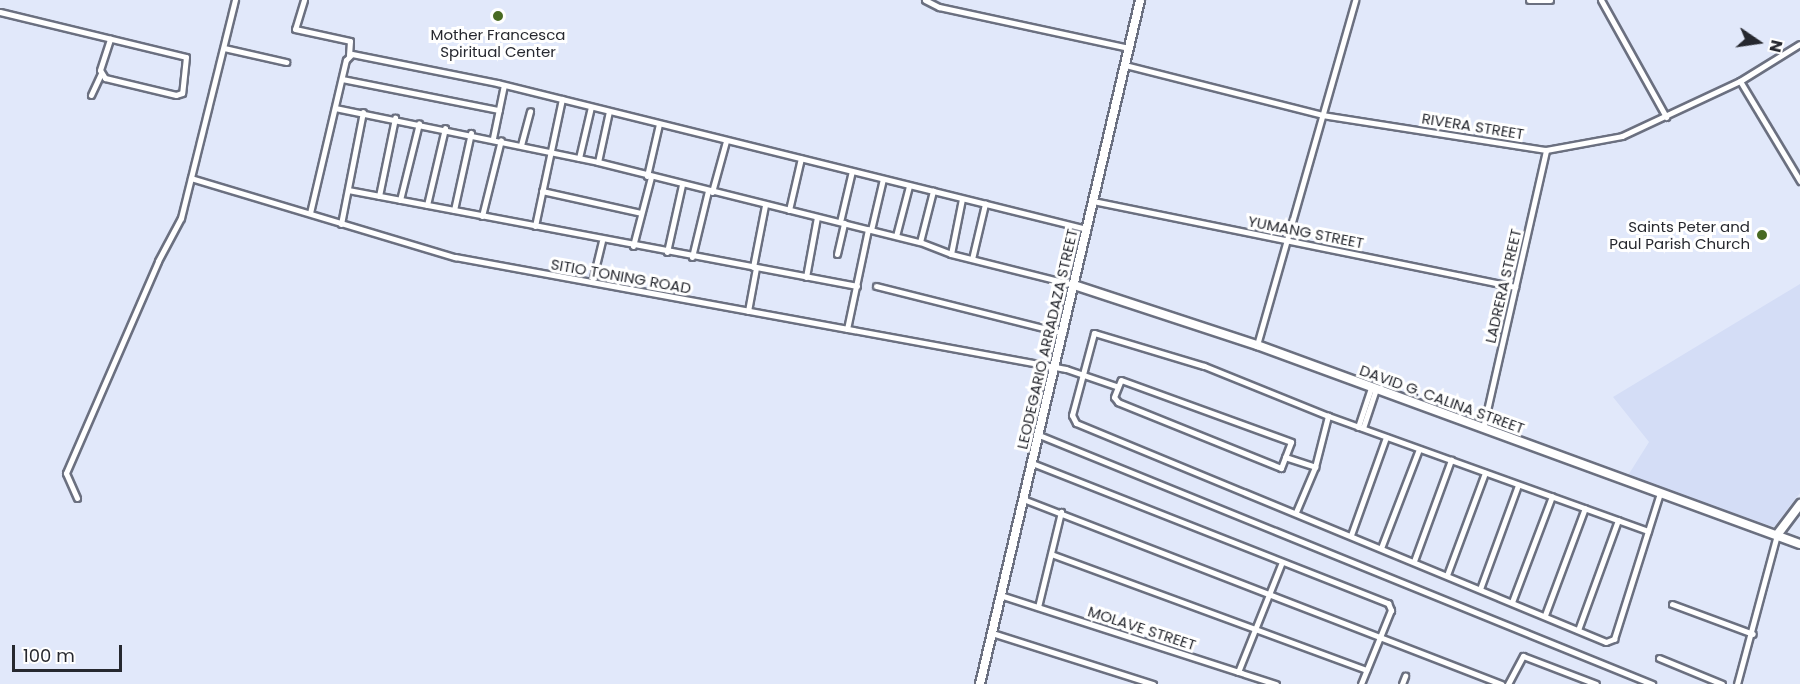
<!DOCTYPE html>
<html>
<head>
<meta charset="utf-8">
<style>
	body { margin:0 }
	#map { position:relative; width:1800px; height:684px; overflow:hidden; background:#e1e8fa; font-family:Poppins,sans-serif }
	div>[style] { position:absolute }
	.built>* { inset:0; background:#d4ddf6 }
	.roads { filter:drop-shadow(2px 0 #6b7080) drop-shadow(-2px 0 #6b7080) drop-shadow(0 2px #6b7080) drop-shadow(0 -2px #6b7080) }
	.street>* { height:5px; margin:-2.5px; padding:0 2.5px; transform-origin:2.5px; border-radius:2.5px; background:#fff }
	.secondary>* { height:8px; margin:-4px; padding:0 4px; transform-origin:4px; border-radius:4px; background:#fff }
	.dots>* { width:16px; height:16px; translate:-50% -50%; box-sizing:border-box; border:3px solid #fff; border-radius:50% }
	span { translate:-50% -50%; white-space:nowrap; text-align:center; line-height:1.15; -webkit-text-stroke:6px #fff; paint-order:stroke }
	.poi-label { font-size:15px; color:#26282f }
	.right { translate:-100% -50%; text-align:right }
	.street-label { font-size:15px; color:#26282f }
	.north { position:absolute; left:1728px; top:12px; width:60px; height:60px; -webkit-text-stroke:4px #fff; paint-order:stroke; rotate:103deg; font-size:16px; font-weight:700; line-height:24px; text-align:center; color:#26282f }
	.north::after { content:''; display:block; margin:auto; width:21px; height:27px; background:#26282f; clip-path:polygon(50% 0,100% 100%,50% 72%,0 100%) }
	.scale { position:absolute; left:12px; top:645px; width:110px; height:27px; box-sizing:border-box; border:3px solid #26282f; border-top:0; padding-left:8px; font-size:18px; line-height:21px; white-space:nowrap; color:#26282f; -webkit-text-stroke:4px #fff; paint-order:stroke }
</style>
</head>
<body>
<div id="map">
	<div class="built">
		<div style="clip-path:polygon(1800px 284px,1800px 493px,1774px 527px,1627px 477px,1649px 442px,1613px 397px)"></div>
	</div>
	<div class="roads">
		<div class="street">
			<div style="left:304px;top:0;width:30px;rotate:107deg"></div>
			<div style="left:295px;top:29px;width:56px;rotate:12.3deg"></div>
			<div style="left:350px;top:41px;width:14px;rotate:94deg"></div>
			<div style="left:925px;top:0;width:16px;rotate:27deg"></div>
			<div style="left:939px;top:7px;width:193px;rotate:12.2deg"></div>
			<div style="left:1529px;top:0;width:21px"></div>
			<div style="left:1601px;top:0;width:134px;rotate:60.9deg"></div>
			<div style="left:0;top:12px;width:191px;rotate:13.6deg"></div>
			<div style="left:186px;top:57px;width:36px;rotate:96deg"></div>
			<div style="left:182px;top:93px;width:6px;rotate:162deg"></div>
			<div style="left:176px;top:95px;width:73px;rotate:-166.5deg"></div>
			<div style="left:105px;top:78px;width:9px;rotate:-122deg"></div>
			<div style="left:100px;top:70px;width:33px;rotate:-72deg"></div>
			<div style="left:224px;top:48px;width:64px;rotate:12.7deg"></div>
			<div style="left:1125px;top:65px;width:203px;rotate:14.2deg"></div>
			<div style="left:1322px;top:115px;width:227px;rotate:8.9deg"></div>
			<div style="left:1546px;top:150px;width:77px;rotate:-10.4deg"></div>
			<div style="left:1622px;top:136px;width:130px;rotate:-25deg"></div>
			<div style="left:1740px;top:81px;width:70px;rotate:-31.7deg"></div>
			<div style="left:342px;top:79px;width:160px;rotate:11.2deg"></div>
			<div style="left:1740px;top:81px;width:117px;rotate:59deg"></div>
			<div style="left:91px;top:95px;width:23px;rotate:-65deg"></div>
			<div style="left:335px;top:108px;width:268px;rotate:11.6deg"></div>
			<div style="left:598px;top:162px;width:332px;rotate:14deg"></div>
			<div style="left:920px;top:242px;width:33px;rotate:21deg"></div>
			<div style="left:951px;top:254px;width:127px;rotate:14.1deg"></div>
			<div style="left:493px;top:138px;width:54px;rotate:-78.3deg"></div>
			<div style="left:521px;top:145px;width:35px;rotate:-75deg"></div>
			<div style="left:579px;top:158px;width:52px;rotate:-76.8deg"></div>
			<div style="left:598px;top:162px;width:52px;rotate:-77.8deg"></div>
			<div style="left:647px;top:176px;width:53px;rotate:-77deg"></div>
			<div style="left:191px;top:178px;width:276px;rotate:16.7deg"></div>
			<div style="left:455px;top:257px;width:621px;rotate:10.39deg"></div>
			<div style="left:1066px;top:369px;width:53px;rotate:18.8deg"></div>
			<div style="left:348px;top:190px;width:518px;rotate:10.68deg"></div>
			<div style="left:542px;top:191px;width:101px;rotate:12.5deg"></div>
			<div style="left:712px;top:192px;width:53px;rotate:-74.6deg"></div>
			<div style="left:379px;top:196px;width:80px;rotate:-78.4deg"></div>
			<div style="left:400px;top:200px;width:79px;rotate:-76.1deg"></div>
			<div style="left:1093px;top:201px;width:431px;rotate:11.5deg"></div>
			<div style="left:427px;top:205px;width:79px;rotate:-76.8deg"></div>
			<div style="left:454px;top:210px;width:79px;rotate:-77.6deg"></div>
			<div style="left:789px;top:210px;width:53px;rotate:-77deg"></div>
			<div style="left:310px;top:213px;width:157px;rotate:-76.8deg"></div>
			<div style="left:346px;top:60px;width:8px;rotate:-45deg"></div>
			<div style="left:352px;top:54px;width:148px;rotate:11.3deg"></div>
			<div style="left:497px;top:83px;width:608px;rotate:13.9deg"></div>
			<div style="left:482px;top:216px;width:78px;rotate:-76deg"></div>
			<div style="left:840px;top:222px;width:52px;rotate:-76.8deg"></div>
			<div style="left:341px;top:224px;width:114px;rotate:-78.9deg"></div>
			<div style="left:535px;top:226px;width:130px;rotate:-78deg"></div>
			<div style="left:871px;top:230px;width:52px;rotate:-76.8deg"></div>
			<div style="left:896px;top:236px;width:52px;rotate:-75.4deg"></div>
			<div style="left:920px;top:242px;width:53px;rotate:-75.7deg"></div>
			<div style="left:633px;top:246px;width:71px;rotate:-75.4deg"></div>
			<div style="left:667px;top:252px;width:69px;rotate:-77.4deg"></div>
			<div style="left:837px;top:254px;width:32px;rotate:-77deg"></div>
			<div style="left:951px;top:254px;width:56px;rotate:-78.7deg"></div>
			<div style="left:692px;top:257px;width:68px;rotate:-76.4deg"></div>
			<div style="left:972px;top:259px;width:57px;rotate:-76.7deg"></div>
			<div style="left:753px;top:267px;width:63px;rotate:-79deg"></div>
			<div style="left:806px;top:277px;width:61px;rotate:-79.6deg"></div>
			<div style="left:592px;top:282px;width:42px;rotate:-76.3deg"></div>
			<div style="left:876px;top:286px;width:193px;rotate:14.1deg"></div>
			<div style="left:748px;top:311px;width:44px;rotate:-79.5deg"></div>
			<div style="left:847px;top:329px;width:102px;rotate:-78.1deg"></div>
			<div style="left:1257px;top:345px;width:359px;rotate:-74.1deg"></div>
			<div style="left:1121px;top:380px;width:181px;rotate:20deg"></div>
			<div style="left:1291px;top:442px;width:28px;rotate:111deg"></div>
			<div style="left:1281px;top:468px;width:176px;rotate:-158deg"></div>
			<div style="left:1118px;top:402px;width:6px;rotate:-129deg"></div>
			<div style="left:1114px;top:397px;width:18px;rotate:-68deg"></div>
			<div style="left:1358px;top:427px;width:41px;rotate:-71.6deg"></div>
			<div style="left:1363px;top:428px;width:41px;rotate:-71.6deg"></div>
			<div style="left:1483px;top:428px;width:285px;rotate:-77.2deg"></div>
			<div style="left:1039px;top:435px;width:662px;rotate:22.11deg"></div>
			<div style="left:1285px;top:457px;width:32px;rotate:18deg"></div>
			<div style="left:1032px;top:463px;width:383px;rotate:21.5deg"></div>
			<div style="left:1388px;top:603px;width:8px;rotate:67deg"></div>
			<div style="left:1391px;top:610px;width:80px;rotate:112.1deg"></div>
			<div style="left:77px;top:498px;width:27px;rotate:-114deg"></div>
			<div style="left:66px;top:473px;width:231px;rotate:-66.5deg"></div>
			<div style="left:158px;top:261px;width:49px;rotate:-61.9deg"></div>
			<div style="left:181px;top:218px;width:225px;rotate:-76.1deg"></div>
			<div style="left:1023px;top:499px;width:513px;rotate:21.16deg"></div>
			<div style="left:1296px;top:512px;width:49px;rotate:-67.1deg"></div>
			<div style="left:1315px;top:467px;width:53px;rotate:-75.7deg"></div>
			<div style="left:1648px;top:531px;width:340px;rotate:-160.2deg"></div>
			<div style="left:1328px;top:416px;width:134px;rotate:-158deg"></div>
			<div style="left:1204px;top:366px;width:115px;rotate:-163.3deg"></div>
			<div style="left:1094px;top:333px;width:85px;rotate:105deg"></div>
			<div style="left:1072px;top:415px;width:9px;rotate:63deg"></div>
			<div style="left:1076px;top:423px;width:573px;rotate:22.45deg"></div>
			<div style="left:1606px;top:642px;width:9px;rotate:-21deg"></div>
			<div style="left:1614px;top:639px;width:153px;rotate:-72.5deg"></div>
			<div style="left:1351px;top:535px;width:104px;rotate:-70.3deg"></div>
			<div style="left:1381px;top:548px;width:106px;rotate:-69deg"></div>
			<div style="left:1051px;top:554px;width:336px;rotate:20.2deg"></div>
			<div style="left:1414px;top:561px;width:108px;rotate:-69.9deg"></div>
			<div style="left:1447px;top:575px;width:109px;rotate:-69.6deg"></div>
			<div style="left:1480px;top:589px;width:111px;rotate:-69.9deg"></div>
			<div style="left:1000px;top:595px;width:290px;rotate:17.9deg"></div>
			<div style="left:1512px;top:602px;width:113px;rotate:-69.3deg"></div>
			<div style="left:1672px;top:604px;width:86px;rotate:20.3deg"></div>
			<div style="left:1038px;top:607px;width:98px;rotate:-76.4deg"></div>
			<div style="left:1545px;top:615px;width:114px;rotate:-69.5deg"></div>
			<div style="left:1578px;top:630px;width:117px;rotate:-70deg"></div>
			<div style="left:992px;top:633px;width:169px;rotate:17.6deg"></div>
			<div style="left:1659px;top:658px;width:68px;rotate:22.4deg"></div>
			<div style="left:1238px;top:672px;width:118px;rotate:-68.2deg"></div>
			<div style="left:1402px;top:684px;width:9px;rotate:-69deg"></div>
			<div style="left:1508px;top:684px;width:32px;rotate:-62deg"></div>
			<div style="left:1523px;top:656px;width:78px;rotate:21deg"></div>
			<div style="left:1737px;top:684px;width:154px;rotate:-75deg"></div>
		</div>
		<div class="secondary">
			<div style="left:1074px;top:285px;width:193px;rotate:18.2deg"></div>
			<div style="left:1257px;top:345px;width:578px;rotate:20.13deg"></div>
			<div style="left:1777px;top:535px;width:39px;rotate:-53deg"></div>
			<div style="left:980px;top:684px;width:702px;rotate:-76.83deg"></div>
		</div>
	</div>
	<div class="dots">
		<div style="left:498px;top:16px;background:#486a22"></div>
		<div style="left:1762px;top:235px;background:#486a22"></div>
	</div>
	<div class="poi-label">
		<span style="left:498px;top:43px">Mother Francesca<br>Spiritual Center</span>
		<span class="right" style="left:1750px;top:235px">Saints Peter and<br>Paul Parish Church</span>
	</div>
	<div class="street-label">
		<span style="left:1473px;top:126px;rotate:9deg">RIVERA STREET</span>
		<span style="left:1306px;top:232px;rotate:11deg">YUMANG STREET</span>
		<span style="left:621px;top:276px;rotate:10deg">SITIO TONING ROAD</span>
		<span style="left:1503px;top:286px;rotate:-77deg">LADRERA STREET</span>
		<span style="left:1047px;top:339px;rotate:-77deg">LEODEGARIO ARRADAZA STREET</span>
		<span style="left:1442px;top:399px;rotate:20deg">DAVID G. CALINA STREET</span>
		<span style="left:1142px;top:628px;rotate:18deg">MOLAVE STREET</span>
	</div>
	<div class="north">N</div>
	<div class="scale">100 m</div>
</div>
</body>
</html>
